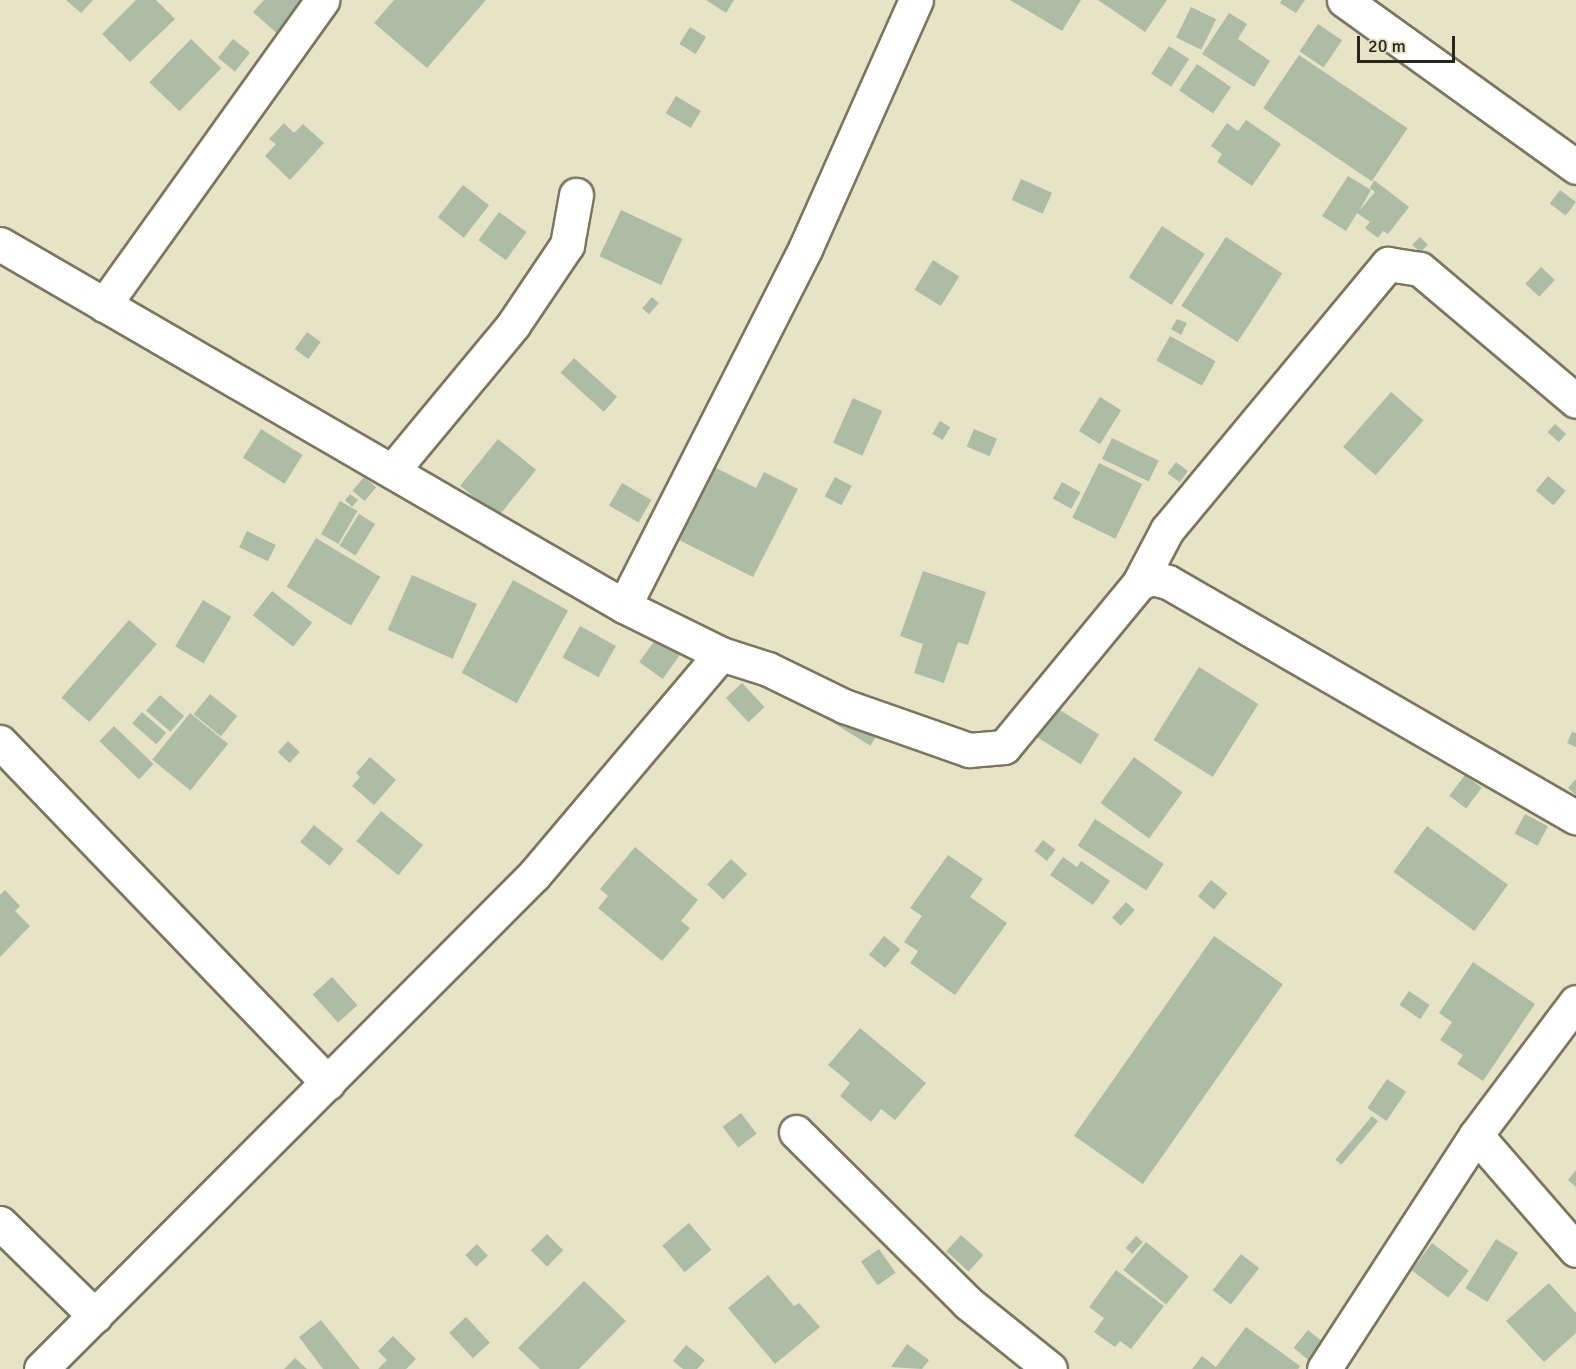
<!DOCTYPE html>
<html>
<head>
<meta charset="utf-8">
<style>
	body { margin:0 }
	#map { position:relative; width:1576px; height:1369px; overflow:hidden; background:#e6e3c6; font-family:Signika,sans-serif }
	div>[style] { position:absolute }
	.building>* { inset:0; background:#adbda5; transform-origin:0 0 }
	.roads { filter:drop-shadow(2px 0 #7a775e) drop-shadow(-2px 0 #7a775e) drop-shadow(0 2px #7a775e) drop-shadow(0 -2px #7a775e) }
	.minor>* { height:33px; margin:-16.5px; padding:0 16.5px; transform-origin:16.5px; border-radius:16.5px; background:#fff }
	span { translate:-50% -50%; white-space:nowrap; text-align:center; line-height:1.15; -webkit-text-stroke:4.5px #e6e3c6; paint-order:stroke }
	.scale { position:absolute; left:1357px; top:36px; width:98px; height:27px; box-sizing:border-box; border:3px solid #28271c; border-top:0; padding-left:8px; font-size:18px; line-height:21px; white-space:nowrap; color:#28271c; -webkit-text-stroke:4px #e6e3c6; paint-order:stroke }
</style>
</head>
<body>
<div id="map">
	<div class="building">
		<div style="clip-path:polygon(66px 0,93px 0,81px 13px)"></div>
		<div style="clip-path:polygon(136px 0,156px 0,175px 19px,130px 62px,102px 34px)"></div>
		<div style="clip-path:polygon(264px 0,310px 0,279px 35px,253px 12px)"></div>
		<div style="clip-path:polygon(394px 0,486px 0,427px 68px,374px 23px)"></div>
		<div style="clip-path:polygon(706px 0,734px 0,726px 13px)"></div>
		<div style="clip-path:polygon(1010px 0,1081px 0,1062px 31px)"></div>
		<div style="clip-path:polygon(1098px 0,1167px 0,1145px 32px)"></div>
		<div style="clip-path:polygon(1282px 0,1305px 0,1296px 13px,1280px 3px)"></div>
		<div style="left:1191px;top:7px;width:28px;height:34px;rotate:26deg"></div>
		<div style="clip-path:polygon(1229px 13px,1247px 24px,1238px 39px,1270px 61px,1254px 87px,1202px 54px)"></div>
		<div style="left:1318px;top:24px;width:29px;height:33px;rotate:34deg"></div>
		<div style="left:690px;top:27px;width:19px;height:20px;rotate:32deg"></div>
		<div style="left:191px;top:39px;width:42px;height:60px;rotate:44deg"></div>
		<div style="left:233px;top:39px;width:22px;height:24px;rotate:39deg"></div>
		<div style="left:1169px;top:46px;width:24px;height:33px;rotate:33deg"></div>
		<div style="left:1299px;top:55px;width:131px;height:64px;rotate:34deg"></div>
		<div style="left:1197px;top:64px;width:41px;height:32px;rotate:34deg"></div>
		<div style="left:676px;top:96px;width:29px;height:20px;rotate:31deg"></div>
		<div style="clip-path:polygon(1246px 120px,1281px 144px,1252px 186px,1217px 162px,1222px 154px,1211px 146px,1227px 123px,1238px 131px)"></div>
		<div style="clip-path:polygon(284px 123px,294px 133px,303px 124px,324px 143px,290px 180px,265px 156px,276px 144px,269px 139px)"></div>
		<div style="clip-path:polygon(1348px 176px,1371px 190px,1359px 211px,1375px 192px,1370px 188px,1374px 180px,1409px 207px,1388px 234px,1383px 231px,1378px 238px,1365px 228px,1370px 222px,1357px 213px,1346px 231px,1322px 216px)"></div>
		<div style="left:1021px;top:179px;width:34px;height:23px;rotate:24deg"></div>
		<div style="left:463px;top:185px;width:33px;height:41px;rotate:38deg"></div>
		<div style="left:1560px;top:190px;width:20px;height:17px;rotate:37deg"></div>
		<div style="left:621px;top:210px;width:68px;height:51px;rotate:25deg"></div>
		<div style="left:499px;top:212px;width:34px;height:35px;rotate:36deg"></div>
		<div style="left:1162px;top:226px;width:51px;height:61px;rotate:33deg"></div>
		<div style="left:1226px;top:237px;width:67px;height:82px;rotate:33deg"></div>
		<div style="left:1420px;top:237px;width:11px;height:11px;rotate:45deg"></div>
		<div style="left:933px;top:260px;width:31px;height:35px;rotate:32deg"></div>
		<div style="left:1541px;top:267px;width:19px;height:23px;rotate:43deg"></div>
		<div style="left:652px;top:297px;width:9px;height:15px;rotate:41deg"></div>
		<div style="clip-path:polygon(1177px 319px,1187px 323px,1181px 335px,1171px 329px)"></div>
		<div style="left:307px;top:332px;width:17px;height:21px;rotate:36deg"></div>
		<div style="left:1170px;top:336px;width:52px;height:28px;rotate:29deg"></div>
		<div style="left:574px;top:358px;width:58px;height:20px;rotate:42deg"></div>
		<div style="left:1391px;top:392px;width:43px;height:73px;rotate:41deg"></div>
		<div style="left:1100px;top:397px;width:25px;height:40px;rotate:32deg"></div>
		<div style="left:853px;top:398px;width:32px;height:49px;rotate:24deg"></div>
		<div style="left:940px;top:421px;width:12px;height:15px;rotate:31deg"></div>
		<div style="left:1555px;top:424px;width:15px;height:11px;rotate:42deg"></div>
		<div style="left:261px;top:429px;width:49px;height:34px;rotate:32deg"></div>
		<div style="left:974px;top:429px;width:25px;height:19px;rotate:23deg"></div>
		<div style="left:1112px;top:438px;width:52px;height:23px;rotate:26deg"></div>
		<div style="left:498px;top:439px;width:49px;height:60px;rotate:39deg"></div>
		<div style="left:1176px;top:462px;width:15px;height:14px;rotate:37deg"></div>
		<div style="left:1099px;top:463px;width:48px;height:61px;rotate:26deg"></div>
		<div style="clip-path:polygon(712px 466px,756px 488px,764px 472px,798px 489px,753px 577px,675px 538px)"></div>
		<div style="left:1548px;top:476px;width:23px;height:19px;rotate:40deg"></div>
		<div style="left:364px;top:477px;width:16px;height:18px;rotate:40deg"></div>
		<div style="left:835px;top:477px;width:19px;height:22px;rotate:28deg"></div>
		<div style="left:1062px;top:482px;width:21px;height:19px;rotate:29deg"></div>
		<div style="left:622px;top:483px;width:34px;height:26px;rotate:30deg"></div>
		<div style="clip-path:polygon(350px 494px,358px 500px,352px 507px,345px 500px)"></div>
		<div style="left:340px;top:501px;width:20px;height:38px;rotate:30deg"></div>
		<div style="left:359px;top:514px;width:19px;height:37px;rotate:32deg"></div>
		<div style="left:247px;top:531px;width:32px;height:18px;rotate:26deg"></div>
		<div style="left:316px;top:538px;width:75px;height:57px;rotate:31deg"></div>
		<div style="clip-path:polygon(923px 571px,986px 592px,968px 645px,958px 642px,944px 683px,914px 673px,923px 644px,900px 636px)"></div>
		<div style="left:412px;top:575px;width:71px;height:60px;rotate:24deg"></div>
		<div style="left:513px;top:580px;width:63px;height:106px;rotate:29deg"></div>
		<div style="left:272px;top:591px;width:51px;height:31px;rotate:38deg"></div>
		<div style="left:203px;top:600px;width:33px;height:54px;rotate:31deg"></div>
		<div style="left:129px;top:620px;width:37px;height:103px;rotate:41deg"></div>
		<div style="left:580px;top:626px;width:41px;height:36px;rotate:29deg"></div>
		<div style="left:658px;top:636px;width:29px;height:32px;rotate:36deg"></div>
		<div style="left:1199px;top:667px;width:70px;height:86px;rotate:32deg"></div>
		<div style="left:742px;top:683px;width:33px;height:22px;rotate:47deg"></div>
		<div style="left:210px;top:694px;width:35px;height:26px;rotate:39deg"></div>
		<div style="left:160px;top:695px;width:32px;height:21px;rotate:41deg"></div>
		<div style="left:1055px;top:707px;width:52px;height:35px;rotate:32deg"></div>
		<div style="left:842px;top:708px;width:44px;height:17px;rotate:32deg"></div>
		<div style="left:142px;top:712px;width:32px;height:15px;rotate:41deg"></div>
		<div style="left:190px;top:713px;width:49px;height:60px;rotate:39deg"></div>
		<div style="left:114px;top:726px;width:55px;height:21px;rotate:44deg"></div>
		<div style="clip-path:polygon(1572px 732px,1576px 733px,1576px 747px,1567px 743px)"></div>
		<div style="left:288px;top:741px;width:16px;height:15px;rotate:43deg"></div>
		<div style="clip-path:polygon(370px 757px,396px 780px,374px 805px,352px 786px,360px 777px,356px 773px)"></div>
		<div style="left:1134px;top:757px;width:60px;height:57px;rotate:36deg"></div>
		<div style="left:1465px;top:775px;width:21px;height:26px;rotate:37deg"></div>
		<div style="clip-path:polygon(1576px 779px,1576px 795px,1568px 788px)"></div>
		<div style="left:381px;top:811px;width:54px;height:39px;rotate:39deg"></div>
		<div style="left:1525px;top:814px;width:26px;height:22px;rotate:28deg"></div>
		<div style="left:1095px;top:819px;width:82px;height:32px;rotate:33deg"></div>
		<div style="left:314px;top:825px;width:38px;height:22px;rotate:39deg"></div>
		<div style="left:1427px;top:826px;width:100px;height:57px;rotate:36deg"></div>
		<div style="left:1043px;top:840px;width:16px;height:14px;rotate:38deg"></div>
		<div style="clip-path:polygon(635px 847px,698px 900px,681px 921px,690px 928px,662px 961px,598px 908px,608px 896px,600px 889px)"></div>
		<div style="clip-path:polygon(948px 855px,983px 879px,970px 897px,1007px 923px,955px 995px,910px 963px,918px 951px,904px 942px,922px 916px,910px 908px)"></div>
		<div style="clip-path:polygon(1063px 857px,1077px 867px,1081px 861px,1110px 881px,1093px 905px,1050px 875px)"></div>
		<div style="left:731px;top:859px;width:22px;height:35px;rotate:43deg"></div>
		<div style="left:1211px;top:880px;width:21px;height:21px;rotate:39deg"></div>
		<div style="clip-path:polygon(5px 890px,20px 906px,15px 911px,30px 926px,0 957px,0 895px)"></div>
		<div style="left:1126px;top:902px;width:12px;height:21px;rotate:42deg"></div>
		<div style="left:884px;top:936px;width:21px;height:24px;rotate:39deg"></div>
		<div style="left:1214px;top:936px;width:84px;height:244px;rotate:35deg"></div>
		<div style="clip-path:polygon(1473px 962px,1535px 1004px,1483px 1081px,1457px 1064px,1463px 1055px,1440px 1040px,1452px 1022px,1439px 1013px)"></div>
		<div style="left:332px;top:977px;width:38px;height:26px;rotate:48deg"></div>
		<div style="left:1409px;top:991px;width:25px;height:17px;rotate:34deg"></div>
		<div style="clip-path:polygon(860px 1028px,926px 1083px,895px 1120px,881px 1109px,871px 1122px,840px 1096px,850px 1083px,828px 1065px)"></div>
		<div style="left:1387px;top:1079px;width:23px;height:35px;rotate:34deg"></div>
		<div style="left:741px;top:1113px;width:26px;height:23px;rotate:53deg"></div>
		<div style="left:1372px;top:1116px;width:8px;height:57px;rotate:40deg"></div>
		<div style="clip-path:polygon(1576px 1170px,1576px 1187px,1568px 1180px)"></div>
		<div style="left:689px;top:1223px;width:35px;height:35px;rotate:50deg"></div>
		<div style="left:547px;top:1234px;width:23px;height:23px;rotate:45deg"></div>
		<div style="left:961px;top:1235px;width:30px;height:22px;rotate:42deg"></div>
		<div style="left:1136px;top:1236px;width:9px;height:16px;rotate:41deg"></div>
		<div style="left:1496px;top:1239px;width:26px;height:58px;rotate:32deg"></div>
		<div style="left:1146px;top:1242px;width:55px;height:36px;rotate:39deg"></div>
		<div style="left:1432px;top:1243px;width:46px;height:34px;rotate:37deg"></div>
		<div style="left:477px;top:1244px;width:16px;height:16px;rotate:47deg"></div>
		<div style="left:879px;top:1249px;width:29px;height:22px;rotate:55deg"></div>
		<div style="left:1241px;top:1254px;width:23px;height:46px;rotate:38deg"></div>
		<div style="clip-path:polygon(1116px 1270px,1164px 1306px,1131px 1349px,1120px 1341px,1115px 1347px,1094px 1332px,1104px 1318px,1089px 1307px)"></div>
		<div style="clip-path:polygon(768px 1275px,794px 1306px,799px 1303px,820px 1327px,775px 1364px,728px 1308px)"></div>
		<div style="clip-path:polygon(584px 1281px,626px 1321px,579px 1369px,540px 1369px,518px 1348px)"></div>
		<div style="clip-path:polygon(1549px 1283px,1576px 1313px,1576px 1333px,1544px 1362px,1506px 1321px)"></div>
		<div style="left:466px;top:1317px;width:35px;height:23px;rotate:47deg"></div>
		<div style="clip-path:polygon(321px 1320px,360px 1369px,323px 1369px,299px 1337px)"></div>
		<div style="clip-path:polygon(1246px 1327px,1300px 1366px,1298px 1369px,1192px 1369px,1202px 1356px,1216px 1367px)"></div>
		<div style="left:1308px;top:1330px;width:22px;height:23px;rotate:39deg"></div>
		<div style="clip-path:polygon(393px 1336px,416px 1359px,406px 1369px,378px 1369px,387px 1360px,378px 1351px)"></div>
		<div style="clip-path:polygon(907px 1344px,929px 1360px,922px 1369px,891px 1367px)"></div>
		<div style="clip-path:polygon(686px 1345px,705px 1360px,697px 1369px,683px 1369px,673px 1361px)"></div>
		<div style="clip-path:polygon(295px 1358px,307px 1369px,284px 1369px)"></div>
	</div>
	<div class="roads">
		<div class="minor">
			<div style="left:1344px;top:0;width:286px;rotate:35.7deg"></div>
			<div style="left:0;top:244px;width:721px;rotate:30.12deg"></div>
			<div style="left:624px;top:606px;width:108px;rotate:26.3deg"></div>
			<div style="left:104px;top:305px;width:375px;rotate:-54.4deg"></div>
			<div style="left:392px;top:471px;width:190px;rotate:-50.3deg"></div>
			<div style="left:513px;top:325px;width:97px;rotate:-56deg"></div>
			<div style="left:567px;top:245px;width:51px;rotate:-79.8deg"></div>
			<div style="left:1139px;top:583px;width:60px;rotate:-62.2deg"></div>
			<div style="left:1167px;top:530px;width:346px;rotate:-50.3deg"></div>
			<div style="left:1388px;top:264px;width:32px;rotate:9deg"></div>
			<div style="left:1420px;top:269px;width:204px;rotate:40.2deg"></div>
			<div style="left:624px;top:606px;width:402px;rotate:-63.1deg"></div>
			<div style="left:806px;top:247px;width:270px;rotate:-66deg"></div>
			<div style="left:0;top:742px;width:473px;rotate:46.1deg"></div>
			<div style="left:796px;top:1132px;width:243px;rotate:44.8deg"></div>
			<div style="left:968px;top:1303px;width:105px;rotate:38.8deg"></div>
			<div style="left:1476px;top:1135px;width:152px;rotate:49deg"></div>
			<div style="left:0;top:1223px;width:133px;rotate:44.4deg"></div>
			<div style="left:41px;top:1369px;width:698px;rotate:-45.06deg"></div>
			<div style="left:534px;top:875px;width:289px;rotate:-49.8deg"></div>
			<div style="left:721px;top:654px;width:49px;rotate:17.7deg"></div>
			<div style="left:768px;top:669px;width:85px;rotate:26deg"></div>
			<div style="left:844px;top:706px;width:133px;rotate:19.4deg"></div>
			<div style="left:969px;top:750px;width:35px;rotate:-5deg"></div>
			<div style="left:1004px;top:747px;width:212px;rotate:-50.5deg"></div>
			<div style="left:1139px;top:583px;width:14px;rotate:-21deg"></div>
			<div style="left:1152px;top:578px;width:16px;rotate:14deg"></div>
			<div style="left:1168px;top:582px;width:471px;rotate:30deg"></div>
			<div style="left:1324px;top:1369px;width:279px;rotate:-57deg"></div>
			<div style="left:1476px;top:1135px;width:166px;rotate:-53.1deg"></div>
		</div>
	</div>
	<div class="scale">20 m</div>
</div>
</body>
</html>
